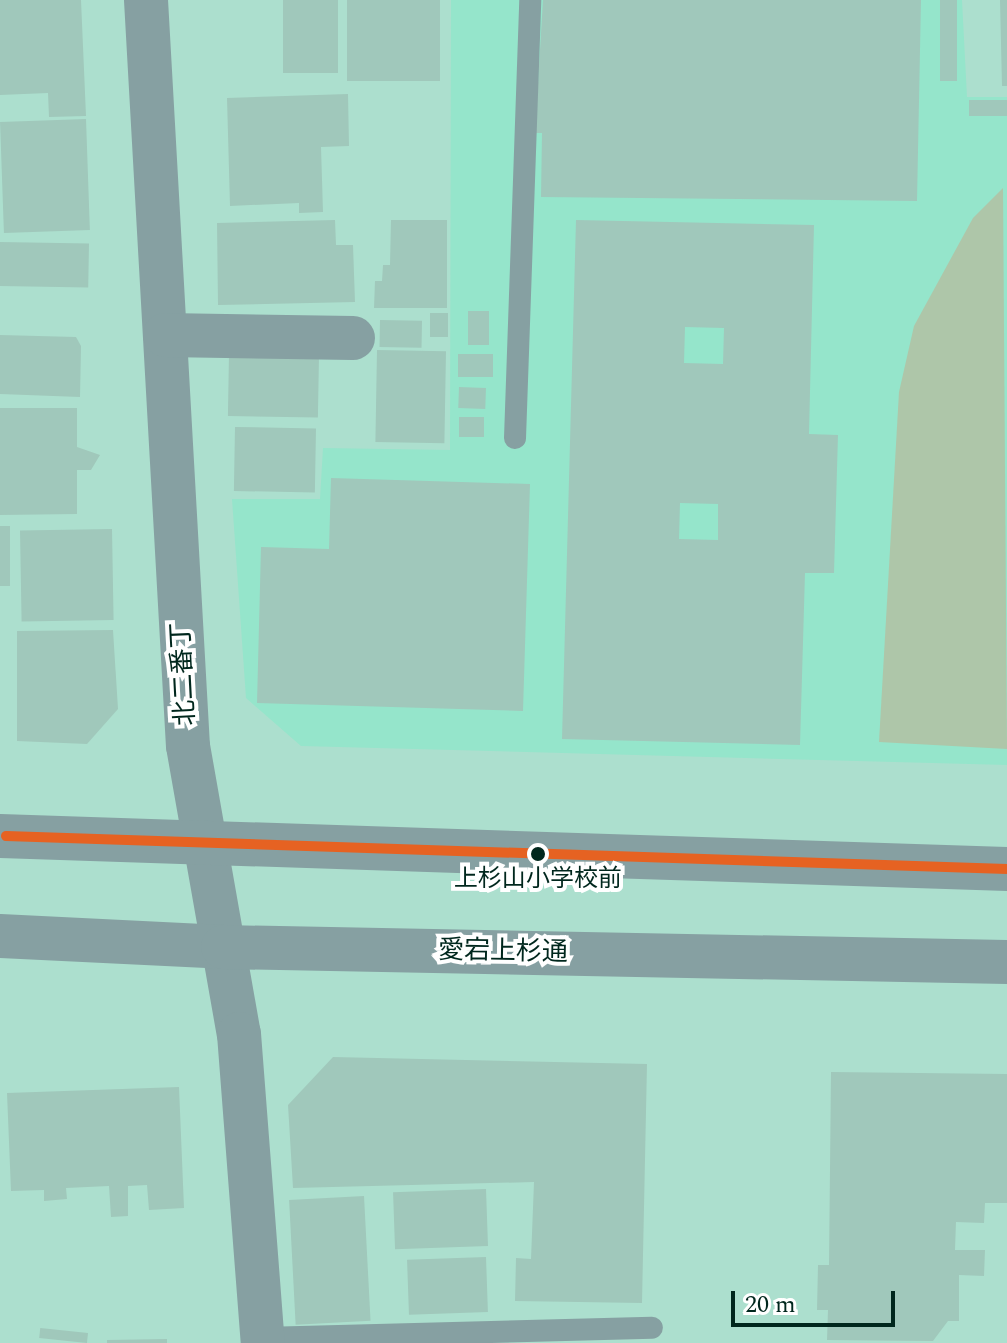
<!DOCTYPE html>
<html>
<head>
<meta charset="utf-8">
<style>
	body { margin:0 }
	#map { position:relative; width:1007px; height:1343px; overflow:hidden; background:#acdfce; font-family:Spectral,"Noto Sans JP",serif }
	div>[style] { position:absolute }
	.built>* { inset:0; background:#95e5cb }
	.green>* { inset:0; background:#aec6a9 }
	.building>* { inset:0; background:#a0c8bb; transform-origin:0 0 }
	.service>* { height:22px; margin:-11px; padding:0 11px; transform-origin:11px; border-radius:11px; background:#86a0a2 }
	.minor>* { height:44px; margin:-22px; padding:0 22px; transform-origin:22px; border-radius:22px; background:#86a0a2 }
	.tertiary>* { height:44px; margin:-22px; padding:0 22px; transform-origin:22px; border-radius:22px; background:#86a0a2 }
	.bus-1>* { height:10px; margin:-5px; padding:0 5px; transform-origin:5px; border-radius:5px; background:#e66222 }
	.dots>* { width:22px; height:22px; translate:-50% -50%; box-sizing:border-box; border:4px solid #fff; border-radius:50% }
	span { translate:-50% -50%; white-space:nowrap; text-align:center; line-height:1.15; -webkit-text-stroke:8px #fff; paint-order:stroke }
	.bus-label { font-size:24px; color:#00271d }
	.street-label { font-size:26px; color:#00271d }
	.scale { position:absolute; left:731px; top:1291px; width:164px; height:36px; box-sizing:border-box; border:4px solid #00271d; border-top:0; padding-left:10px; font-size:24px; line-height:28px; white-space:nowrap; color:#00271d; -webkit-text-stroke:6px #fff; paint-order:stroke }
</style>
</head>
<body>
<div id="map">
	<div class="built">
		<div style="clip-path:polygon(451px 0,962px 0,967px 97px,1007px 97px,1007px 765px,301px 746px,246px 698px,232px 499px,320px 499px,323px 448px,450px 450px)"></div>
	</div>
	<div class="green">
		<div style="clip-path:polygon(1003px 188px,1007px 749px,879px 742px,899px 392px,914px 326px,973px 218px)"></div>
	</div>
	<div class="building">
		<div style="clip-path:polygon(0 0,81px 0,86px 116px,49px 117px,48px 93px,0 95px)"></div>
		<div style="left:283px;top:0;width:55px;height:73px"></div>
		<div style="left:347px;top:0;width:93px;height:81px"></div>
		<div style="clip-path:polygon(543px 0,921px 0,917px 201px,541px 197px,542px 133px,535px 133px)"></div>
		<div style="left:940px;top:0;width:17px;height:81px"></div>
		<div style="clip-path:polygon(1000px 0,1007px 0,1007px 86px,1002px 86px)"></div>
		<div style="clip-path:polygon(348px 94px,349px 146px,321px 147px,323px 212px,299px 213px,299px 203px,230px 206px,227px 98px)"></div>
		<div style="left:1007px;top:100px;width:16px;height:38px;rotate:90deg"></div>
		<div style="left:86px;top:119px;width:111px;height:86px;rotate:88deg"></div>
		<div style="clip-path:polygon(335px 220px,336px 245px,353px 245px,355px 302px,218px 305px,217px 223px)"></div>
		<div style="clip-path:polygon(391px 220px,447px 220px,447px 308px,374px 308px,375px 281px,382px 281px,383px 265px,390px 265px)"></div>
		<div style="clip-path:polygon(evenodd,576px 220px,814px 225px,809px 434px,838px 435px,834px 573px,805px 573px,800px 745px,562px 739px,576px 220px,685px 327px,724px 328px,723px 364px,684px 363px,685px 327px,576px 220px,680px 503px,718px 504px,718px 540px,679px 539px,680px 503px)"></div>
		<div style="left:0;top:242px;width:89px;height:44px;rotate:1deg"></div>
		<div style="left:468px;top:311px;width:21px;height:34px"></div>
		<div style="left:430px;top:313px;width:18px;height:24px"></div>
		<div style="left:380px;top:320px;width:42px;height:27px;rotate:1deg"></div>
		<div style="clip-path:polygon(0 335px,76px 337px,81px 346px,80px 397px,0 394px)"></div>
		<div style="left:377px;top:350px;width:69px;height:92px;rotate:1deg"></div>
		<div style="left:229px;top:354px;width:90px;height:62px;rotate:1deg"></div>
		<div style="left:458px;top:354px;width:35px;height:23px"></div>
		<div style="left:459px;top:387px;width:27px;height:21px;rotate:2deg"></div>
		<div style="clip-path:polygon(0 408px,77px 408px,77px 447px,100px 455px,91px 470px,77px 470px,77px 514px,0 515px)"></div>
		<div style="left:459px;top:417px;width:25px;height:20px"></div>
		<div style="left:235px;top:427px;width:81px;height:64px;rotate:1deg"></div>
		<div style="clip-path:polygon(331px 478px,530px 484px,523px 711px,257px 703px,261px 547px,329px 549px)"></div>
		<div style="left:0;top:526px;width:10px;height:60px"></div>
		<div style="left:112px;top:529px;width:91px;height:92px;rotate:89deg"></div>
		<div style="clip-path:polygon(113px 630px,118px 709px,87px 744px,17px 741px,17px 631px)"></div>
		<div style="clip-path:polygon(333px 1057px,647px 1064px,642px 1303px,515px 1301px,516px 1258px,531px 1259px,534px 1182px,293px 1188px,288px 1105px)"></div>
		<div style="clip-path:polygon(831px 1072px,1007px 1074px,1007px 1203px,985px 1203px,984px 1223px,956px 1222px,955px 1250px,985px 1250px,984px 1276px,959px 1275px,959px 1321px,948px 1321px,933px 1341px,827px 1340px,828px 1310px,817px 1310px,818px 1265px,829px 1265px)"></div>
		<div style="clip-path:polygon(179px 1087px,184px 1208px,149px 1210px,147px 1185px,128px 1186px,128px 1216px,111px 1217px,109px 1186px,66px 1188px,67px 1199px,44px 1201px,44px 1190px,11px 1191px,7px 1093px)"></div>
		<div style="left:486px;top:1189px;width:57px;height:93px;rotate:88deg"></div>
		<div style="left:364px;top:1196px;width:125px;height:75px;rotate:87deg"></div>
		<div style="left:486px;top:1257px;width:55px;height:79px;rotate:88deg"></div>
		<div style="left:88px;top:1333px;width:10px;height:48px;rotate:96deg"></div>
		<div style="clip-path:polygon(167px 1339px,167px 1343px,107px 1343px,107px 1340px)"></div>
	</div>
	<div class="service">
		<div style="left:515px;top:438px;width:438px;rotate:-88deg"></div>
		<div style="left:262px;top:1338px;width:390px;rotate:-1.5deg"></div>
	</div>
	<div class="minor">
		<div style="left:146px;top:0;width:747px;rotate:86.78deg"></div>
		<div style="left:188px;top:746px;width:292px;rotate:80deg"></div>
		<div style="left:239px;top:1034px;width:310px;rotate:85.6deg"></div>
		<div style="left:165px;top:335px;width:188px;rotate:0.9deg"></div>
	</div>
	<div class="tertiary">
		<div style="left:0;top:836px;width:1008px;rotate:1.88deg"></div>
		<div style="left:0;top:936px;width:223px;rotate:2.8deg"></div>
		<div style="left:223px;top:947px;width:784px;rotate:1.1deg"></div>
	</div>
	<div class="bus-1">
		<div style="left:6px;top:836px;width:1002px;rotate:1.89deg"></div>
	</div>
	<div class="dots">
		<div style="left:538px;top:854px;background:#00271d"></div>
	</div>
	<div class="bus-label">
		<span style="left:538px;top:880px">上杉山小学校前</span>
	</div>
	<div class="street-label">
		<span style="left:184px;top:674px;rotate:-93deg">北二番丁</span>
		<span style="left:503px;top:952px;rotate:1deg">愛宕上杉通</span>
	</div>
	<div class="scale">20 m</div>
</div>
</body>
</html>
